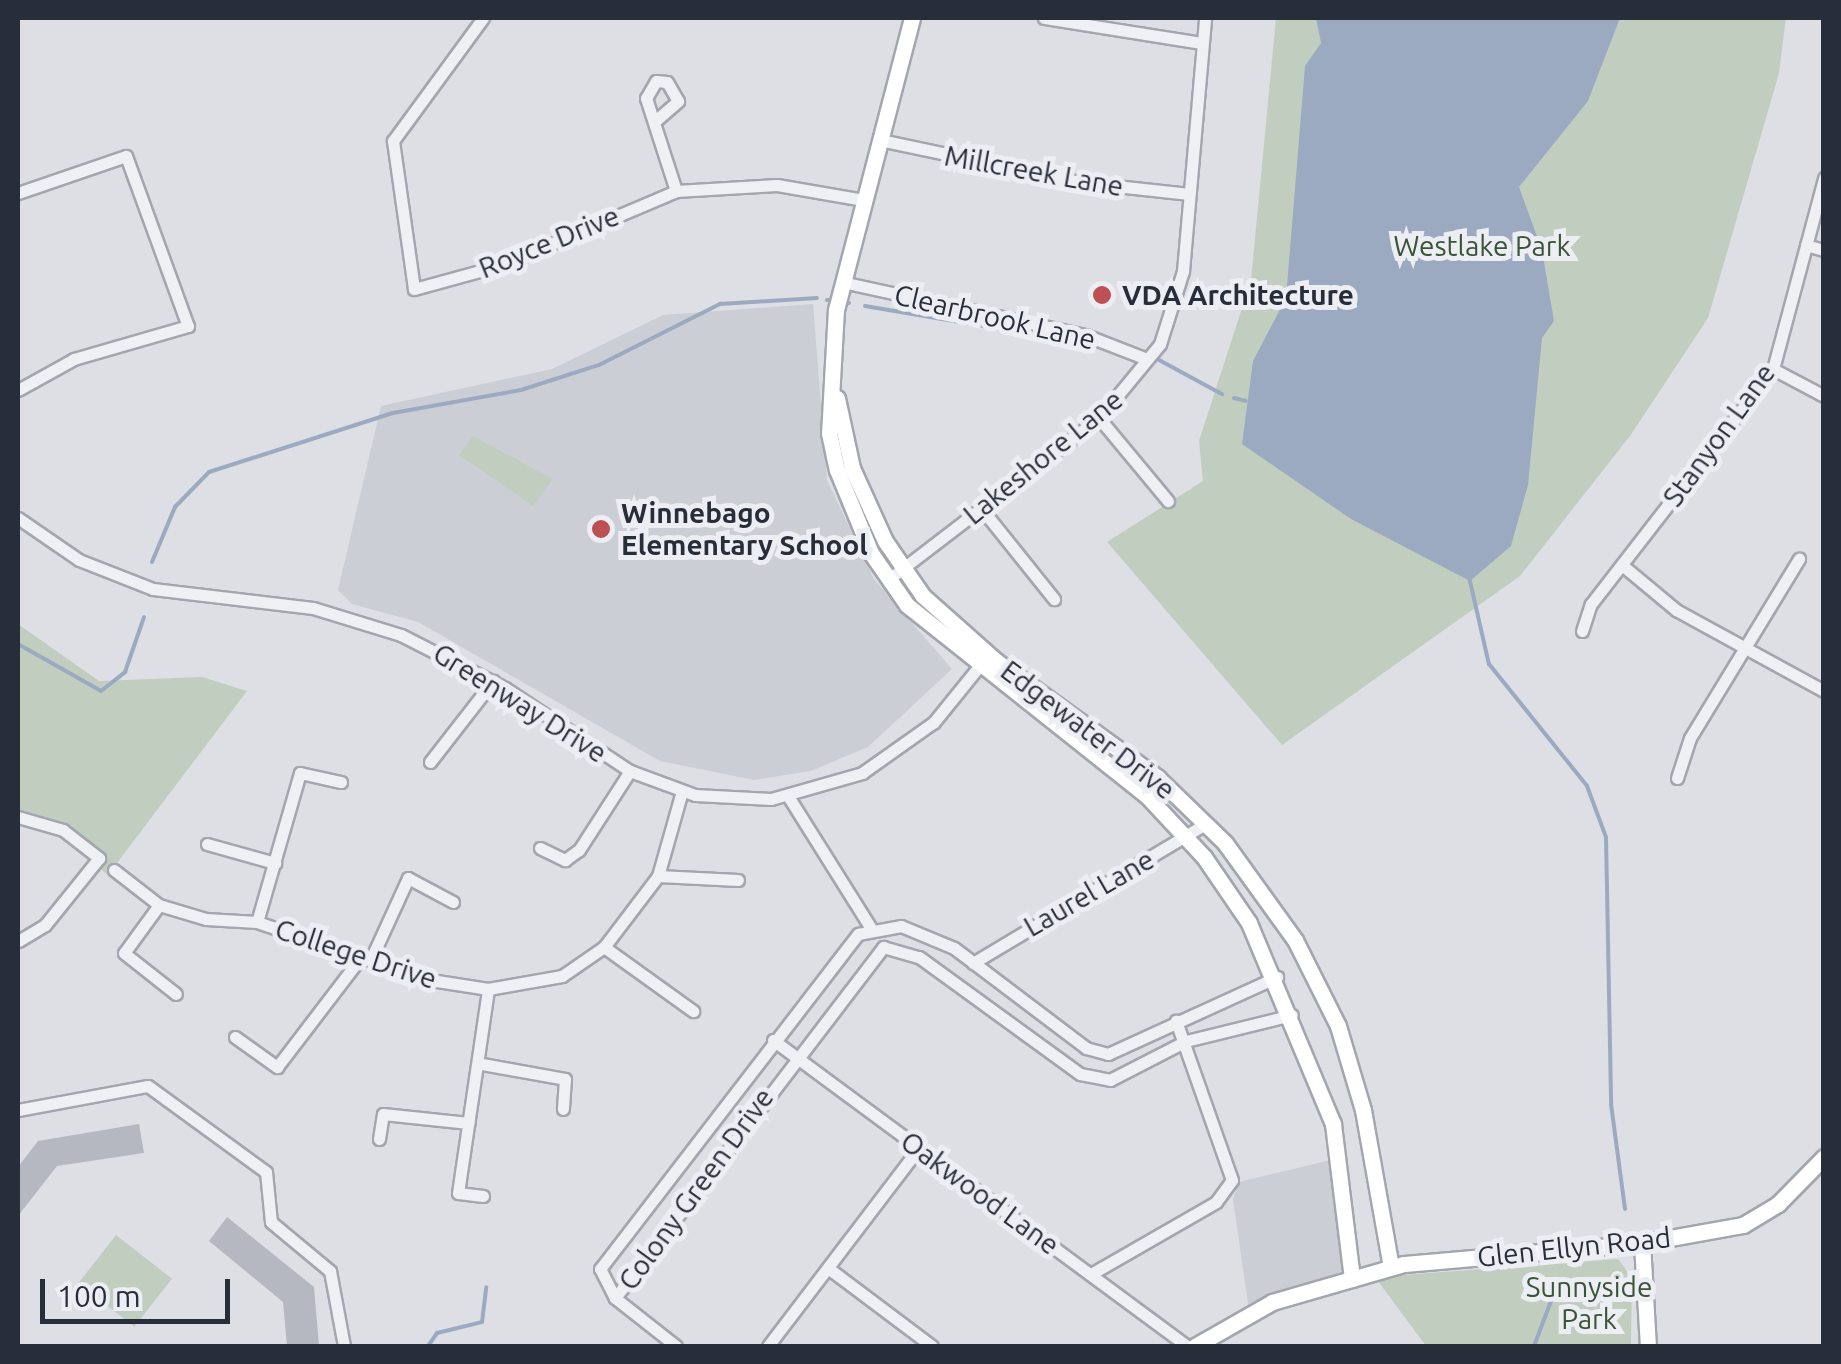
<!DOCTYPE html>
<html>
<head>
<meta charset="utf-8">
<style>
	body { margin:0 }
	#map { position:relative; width:1841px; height:1364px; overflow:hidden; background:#dddfe5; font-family:Ubuntu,sans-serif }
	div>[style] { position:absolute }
	.built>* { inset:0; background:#ccced6 }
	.green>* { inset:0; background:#c1cebf; transform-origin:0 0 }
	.water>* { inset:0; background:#9caac1 }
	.stream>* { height:4px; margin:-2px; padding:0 2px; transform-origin:2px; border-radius:2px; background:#9caac1 }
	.building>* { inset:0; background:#b5b8c1 }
	.roads { filter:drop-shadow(2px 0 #a3a6ae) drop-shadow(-2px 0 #a3a6ae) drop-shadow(0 2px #a3a6ae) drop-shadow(0 -2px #a3a6ae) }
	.street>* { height:11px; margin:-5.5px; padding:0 5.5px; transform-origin:5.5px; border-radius:5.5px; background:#eff0f4 }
	.secondary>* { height:15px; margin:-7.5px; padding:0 7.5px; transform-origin:7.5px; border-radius:7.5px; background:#fff }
	.dots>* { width:28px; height:28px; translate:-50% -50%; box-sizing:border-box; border:5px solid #eceef3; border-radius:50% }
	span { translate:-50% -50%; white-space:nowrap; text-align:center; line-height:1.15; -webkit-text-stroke:10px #eceef3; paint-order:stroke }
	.street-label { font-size:28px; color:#282d3a }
	.park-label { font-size:28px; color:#3a5438 }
	.poi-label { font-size:28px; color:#282d3a; font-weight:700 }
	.left { translate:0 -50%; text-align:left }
	.frame { position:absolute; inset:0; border:20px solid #282d3a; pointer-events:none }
	.scale { position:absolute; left:40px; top:1279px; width:190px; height:45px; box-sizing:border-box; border:5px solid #282d3a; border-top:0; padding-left:12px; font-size:30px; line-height:35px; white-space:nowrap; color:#282d3a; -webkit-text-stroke:8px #eceef3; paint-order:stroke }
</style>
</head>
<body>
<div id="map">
	<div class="built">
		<div style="clip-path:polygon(813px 304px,827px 480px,874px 579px,952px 669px,868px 747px,811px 771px,754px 780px,660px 761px,418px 622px,352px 604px,338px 590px,381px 406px,552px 369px,663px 315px)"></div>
		<div style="clip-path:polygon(1335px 1159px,1349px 1276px,1249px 1311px,1233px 1199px,1239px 1182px)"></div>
	</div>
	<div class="green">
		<div style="clip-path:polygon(1276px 18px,1786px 18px,1779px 73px,1708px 318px,1630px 436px,1520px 576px,1282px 745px,1107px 542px,1203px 481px,1199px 441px,1251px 280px)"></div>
		<div style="clip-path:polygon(473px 436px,553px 479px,533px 506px,459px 455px)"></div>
		<div style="clip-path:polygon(18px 624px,99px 681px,202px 677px,247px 691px,108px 875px,58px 834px,18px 821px)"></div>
		<div style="left:116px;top:1235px;width:71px;height:61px;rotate:38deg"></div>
		<div style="clip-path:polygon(1618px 1259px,1632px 1278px,1631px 1346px,1426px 1346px,1375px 1277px)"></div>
	</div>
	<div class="water">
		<div style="clip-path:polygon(1316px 18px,1620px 18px,1588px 101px,1519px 187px,1542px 250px,1554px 321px,1542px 338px,1528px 485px,1511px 546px,1470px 581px,1351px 519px,1242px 444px,1253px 361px,1286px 298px,1305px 66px,1321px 43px)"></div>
	</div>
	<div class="stream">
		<div style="left:827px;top:300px;width:1px"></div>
		<div style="left:848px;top:303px;width:1px"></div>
		<div style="left:865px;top:306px;width:233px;rotate:9.6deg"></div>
		<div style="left:1159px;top:360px;width:72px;rotate:28.4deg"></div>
		<div style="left:1234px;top:398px;width:12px;rotate:14deg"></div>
		<div style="left:152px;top:562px;width:60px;rotate:-67.3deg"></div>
		<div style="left:175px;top:507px;width:49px;rotate:-45.8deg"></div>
		<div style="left:209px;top:472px;width:193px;rotate:-17.8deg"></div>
		<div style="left:393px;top:413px;width:130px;rotate:-10.2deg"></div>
		<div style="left:521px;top:390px;width:82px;rotate:-17.8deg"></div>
		<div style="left:599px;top:365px;width:136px;rotate:-26.8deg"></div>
		<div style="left:720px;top:304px;width:97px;rotate:-3.5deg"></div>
		<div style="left:1469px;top:577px;width:89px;rotate:77.1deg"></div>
		<div style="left:1489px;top:664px;width:156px;rotate:51.2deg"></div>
		<div style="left:1587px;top:786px;width:54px;rotate:69.6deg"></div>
		<div style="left:1606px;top:837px;width:267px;rotate:88.9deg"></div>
		<div style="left:1611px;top:1104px;width:106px;rotate:82.4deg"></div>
		<div style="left:18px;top:644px;width:95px;rotate:29.5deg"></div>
		<div style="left:101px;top:691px;width:31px;rotate:-38deg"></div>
		<div style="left:125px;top:672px;width:58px;rotate:-70.9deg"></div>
		<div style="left:428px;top:1346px;width:16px;rotate:-55deg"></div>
		<div style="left:437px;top:1333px;width:46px;rotate:-13.7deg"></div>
		<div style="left:482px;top:1322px;width:35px;rotate:-83deg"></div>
		<div style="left:1534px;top:1346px;width:62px;rotate:-69.2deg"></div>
	</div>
	<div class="building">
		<div style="clip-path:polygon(139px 1124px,144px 1153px,57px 1166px,18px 1216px,18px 1167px,38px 1141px)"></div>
		<div style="clip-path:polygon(227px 1217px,314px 1287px,319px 1346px,287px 1346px,283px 1302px,209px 1241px)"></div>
	</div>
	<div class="roads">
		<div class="street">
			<div style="left:483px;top:18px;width:152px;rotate:126.2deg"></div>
			<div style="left:393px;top:141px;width:149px;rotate:81.9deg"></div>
			<div style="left:414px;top:289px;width:91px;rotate:-15.3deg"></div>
			<div style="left:502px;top:265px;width:189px;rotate:-23deg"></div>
			<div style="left:676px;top:191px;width:101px;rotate:-3.4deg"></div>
			<div style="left:777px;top:185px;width:88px;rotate:9.8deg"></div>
			<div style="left:1044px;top:18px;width:159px;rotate:9deg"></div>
			<div style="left:654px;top:122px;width:32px;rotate:-41deg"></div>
			<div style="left:678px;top:101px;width:22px;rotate:-120deg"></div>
			<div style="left:667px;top:82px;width:11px;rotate:-175deg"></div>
			<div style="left:656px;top:81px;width:20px;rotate:120deg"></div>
			<div style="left:646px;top:98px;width:98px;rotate:72.1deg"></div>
			<div style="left:880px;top:140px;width:203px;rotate:11.9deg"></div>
			<div style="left:1079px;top:182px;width:111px;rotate:6.2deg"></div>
			<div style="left:18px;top:193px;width:114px;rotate:-18.9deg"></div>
			<div style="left:126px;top:156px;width:181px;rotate:70deg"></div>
			<div style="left:188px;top:326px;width:119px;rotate:163.9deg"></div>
			<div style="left:74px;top:359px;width:64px;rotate:151deg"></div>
			<div style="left:1806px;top:245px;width:19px;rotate:16deg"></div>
			<div style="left:842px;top:282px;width:249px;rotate:12.3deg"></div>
			<div style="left:1085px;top:335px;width:66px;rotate:21.2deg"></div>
			<div style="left:1773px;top:369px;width:58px;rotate:27.9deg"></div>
			<div style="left:1099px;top:418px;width:108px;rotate:50.3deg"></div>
			<div style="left:981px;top:508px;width:117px;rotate:51.3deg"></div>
			<div style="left:18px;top:518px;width:74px;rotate:34.5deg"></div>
			<div style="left:79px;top:560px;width:79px;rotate:21.4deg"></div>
			<div style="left:153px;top:589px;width:161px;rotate:6.8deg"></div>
			<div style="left:313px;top:608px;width:92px;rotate:17.1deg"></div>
			<div style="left:401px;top:635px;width:117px;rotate:27deg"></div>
			<div style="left:505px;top:688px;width:150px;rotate:33.6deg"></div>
			<div style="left:630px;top:771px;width:69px;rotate:20.3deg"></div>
			<div style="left:695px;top:795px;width:76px;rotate:3deg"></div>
			<div style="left:771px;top:799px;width:95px;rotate:-15.9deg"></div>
			<div style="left:862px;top:773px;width:88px;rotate:-35.3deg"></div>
			<div style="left:934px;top:722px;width:81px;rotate:-51deg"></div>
			<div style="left:1622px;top:565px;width:70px;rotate:39.8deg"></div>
			<div style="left:1676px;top:610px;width:169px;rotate:28.7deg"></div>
			<div style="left:889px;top:579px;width:265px;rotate:-37.5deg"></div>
			<div style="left:1099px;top:418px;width:96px;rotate:-50.5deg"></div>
			<div style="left:1160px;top:344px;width:77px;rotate:-72.5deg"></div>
			<div style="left:1183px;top:271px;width:254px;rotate:-85deg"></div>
			<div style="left:1582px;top:631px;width:28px;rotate:-72deg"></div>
			<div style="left:1591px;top:604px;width:297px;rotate:-52.2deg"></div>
			<div style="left:1773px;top:369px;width:198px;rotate:-75deg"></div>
			<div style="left:430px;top:762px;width:103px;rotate:-52.1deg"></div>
			<div style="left:1677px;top:778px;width:42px;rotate:-72deg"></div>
			<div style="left:1690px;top:738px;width:210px;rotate:-58.7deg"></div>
			<div style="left:788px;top:796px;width:158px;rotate:57.9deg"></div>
			<div style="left:18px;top:817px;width:47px;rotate:16.1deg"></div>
			<div style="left:63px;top:830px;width:46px;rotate:37.9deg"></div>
			<div style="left:99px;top:858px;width:86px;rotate:128.9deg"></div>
			<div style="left:45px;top:925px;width:31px;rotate:149deg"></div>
			<div style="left:207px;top:844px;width:71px;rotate:15.6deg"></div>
			<div style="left:540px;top:848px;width:28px;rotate:26deg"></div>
			<div style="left:565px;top:860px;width:17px;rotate:-36deg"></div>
			<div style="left:579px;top:850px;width:94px;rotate:-57.2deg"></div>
			<div style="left:114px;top:870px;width:57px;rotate:37.9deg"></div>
			<div style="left:159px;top:905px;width:49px;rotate:16.6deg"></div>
			<div style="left:206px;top:919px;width:51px;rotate:3.4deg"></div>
			<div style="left:257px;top:922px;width:176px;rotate:18.8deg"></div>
			<div style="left:424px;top:979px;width:65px;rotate:8.9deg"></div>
			<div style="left:488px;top:989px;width:75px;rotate:-10deg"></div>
			<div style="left:562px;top:976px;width:51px;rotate:-34.6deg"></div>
			<div style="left:604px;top:947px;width:89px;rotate:-52.7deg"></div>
			<div style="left:658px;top:876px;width:88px;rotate:-74.2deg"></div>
			<div style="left:658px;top:876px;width:80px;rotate:2.9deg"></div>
			<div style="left:159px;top:905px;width:59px;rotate:126.1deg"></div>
			<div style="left:124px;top:953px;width:66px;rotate:38.3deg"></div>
			<div style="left:257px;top:922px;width:155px;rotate:-73.9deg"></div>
			<div style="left:300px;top:773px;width:42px;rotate:12.4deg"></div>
			<div style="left:604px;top:947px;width:110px;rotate:35.7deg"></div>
			<div style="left:371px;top:959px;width:89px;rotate:-65.4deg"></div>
			<div style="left:408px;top:878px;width:51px;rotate:28.1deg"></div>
			<div style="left:973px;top:963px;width:270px;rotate:-30.9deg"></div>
			<div style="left:235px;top:1037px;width:52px;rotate:35.5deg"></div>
			<div style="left:277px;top:1067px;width:140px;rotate:-52.6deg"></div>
			<div style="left:773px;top:1040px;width:515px;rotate:36.47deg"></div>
			<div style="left:482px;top:1064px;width:84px;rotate:10.2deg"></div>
			<div style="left:565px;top:1079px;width:30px;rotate:94deg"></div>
			<div style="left:18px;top:1110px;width:132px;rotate:-10.5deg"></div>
			<div style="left:148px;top:1086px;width:146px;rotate:36.1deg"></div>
			<div style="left:266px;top:1172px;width:50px;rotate:84.3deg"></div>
			<div style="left:271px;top:1222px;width:77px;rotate:39.7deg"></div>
			<div style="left:330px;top:1271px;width:76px;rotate:79.4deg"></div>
			<div style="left:379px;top:1139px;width:25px;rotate:-81deg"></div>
			<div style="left:383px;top:1114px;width:86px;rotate:6deg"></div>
			<div style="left:483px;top:1196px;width:25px;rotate:-173deg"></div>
			<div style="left:458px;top:1193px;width:206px;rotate:-81.6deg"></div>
			<div style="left:828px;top:1268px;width:130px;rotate:36.9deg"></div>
			<div style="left:1091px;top:1274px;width:144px;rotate:-29.9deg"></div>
			<div style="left:1216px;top:1202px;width:27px;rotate:-54deg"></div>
			<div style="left:1232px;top:1180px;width:169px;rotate:-109.4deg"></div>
			<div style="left:615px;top:1298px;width:442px;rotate:-52.6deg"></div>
			<div style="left:883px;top:947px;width:37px;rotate:16deg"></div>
			<div style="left:919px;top:957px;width:199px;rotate:36deg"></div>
			<div style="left:1080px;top:1074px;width:31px;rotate:11deg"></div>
			<div style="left:1110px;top:1080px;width:85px;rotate:-27.2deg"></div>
			<div style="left:1186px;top:1041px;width:109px;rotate:-13.8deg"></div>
			<div style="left:676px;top:1346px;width:78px;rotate:-141.8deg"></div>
			<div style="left:615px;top:1298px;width:33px;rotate:-117deg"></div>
			<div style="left:600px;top:1269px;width:423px;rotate:-52.4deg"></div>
			<div style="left:858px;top:934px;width:44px;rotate:-10.5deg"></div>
			<div style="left:901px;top:926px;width:57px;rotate:22.5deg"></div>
			<div style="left:954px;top:948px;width:166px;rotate:37.1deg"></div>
			<div style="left:1086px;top:1048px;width:23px;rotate:15deg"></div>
			<div style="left:1108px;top:1054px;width:186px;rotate:-24.5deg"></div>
			<div style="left:768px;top:1346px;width:249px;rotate:-52.7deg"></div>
		</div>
		<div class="secondary">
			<div style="left:912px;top:18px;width:301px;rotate:104.6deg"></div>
			<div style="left:836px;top:309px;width:124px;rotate:93.2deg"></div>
			<div style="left:829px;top:433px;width:38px;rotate:78deg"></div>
			<div style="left:837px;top:470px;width:90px;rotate:67.7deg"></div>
			<div style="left:871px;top:553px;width:63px;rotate:55.3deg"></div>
			<div style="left:907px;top:605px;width:305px;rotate:38.5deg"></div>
			<div style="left:1146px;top:795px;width:85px;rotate:46.9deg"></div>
			<div style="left:1204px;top:857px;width:80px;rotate:55.7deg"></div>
			<div style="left:1249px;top:923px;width:218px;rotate:67.3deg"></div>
			<div style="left:1333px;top:1124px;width:156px;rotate:83deg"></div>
			<div style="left:837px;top:398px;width:72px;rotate:77.9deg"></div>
			<div style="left:852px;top:468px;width:80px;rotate:65.7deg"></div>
			<div style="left:885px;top:541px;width:67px;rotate:55.4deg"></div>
			<div style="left:923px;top:596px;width:98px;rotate:41.7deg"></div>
			<div style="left:996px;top:661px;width:200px;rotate:35.8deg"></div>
			<div style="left:1158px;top:778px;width:93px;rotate:44.1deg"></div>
			<div style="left:1225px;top:843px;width:120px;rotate:54.2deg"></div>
			<div style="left:1295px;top:940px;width:96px;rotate:63.4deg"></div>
			<div style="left:1338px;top:1026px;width:88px;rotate:73.4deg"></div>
			<div style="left:1363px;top:1110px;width:159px;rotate:79.9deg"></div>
			<div style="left:1642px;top:1243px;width:103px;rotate:86.7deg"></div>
			<div style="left:1195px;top:1346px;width:89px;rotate:-29.7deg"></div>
			<div style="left:1272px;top:1302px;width:137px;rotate:-16.1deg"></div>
			<div style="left:1404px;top:1264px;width:239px;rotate:-5deg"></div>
			<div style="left:1642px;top:1243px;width:103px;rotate:-10.1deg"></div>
			<div style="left:1743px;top:1225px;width:41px;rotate:-31deg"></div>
			<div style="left:1778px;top:1204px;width:66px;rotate:-45.6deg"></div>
		</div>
	</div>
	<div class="dots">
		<div style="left:1102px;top:295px;background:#bc5055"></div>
		<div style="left:601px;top:529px;background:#bc5055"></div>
	</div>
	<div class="street-label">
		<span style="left:1034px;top:171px;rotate:10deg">Millcreek Lane</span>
		<span style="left:549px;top:242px;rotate:-22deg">Royce Drive</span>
		<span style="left:995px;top:317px;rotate:13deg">Clearbrook Lane</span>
		<span style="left:1719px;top:435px;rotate:-54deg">Stanyon Lane</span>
		<span style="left:1043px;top:457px;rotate:-39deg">Lakeshore Lane</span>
		<span style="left:520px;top:703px;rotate:32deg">Greenway Drive</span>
		<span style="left:1088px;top:730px;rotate:37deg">Edgewater Drive</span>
		<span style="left:1089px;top:893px;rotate:-30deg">Laurel Lane</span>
		<span style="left:356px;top:954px;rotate:18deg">College Drive</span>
		<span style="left:696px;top:1189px;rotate:-54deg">Colony Green Drive</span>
		<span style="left:980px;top:1193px;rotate:36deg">Oakwood Lane</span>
		<span style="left:1574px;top:1247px;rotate:-6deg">Glen Ellyn Road</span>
	</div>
	<div class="park-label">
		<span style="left:1482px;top:246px">Westlake Park</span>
		<span style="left:1589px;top:1303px">Sunnyside<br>Park</span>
	</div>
	<div class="poi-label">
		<span class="left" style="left:1122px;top:295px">VDA Architecture</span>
		<span class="left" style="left:621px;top:529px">Winnebago<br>Elementary School</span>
	</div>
	<div class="frame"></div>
	<div class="scale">100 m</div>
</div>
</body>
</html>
